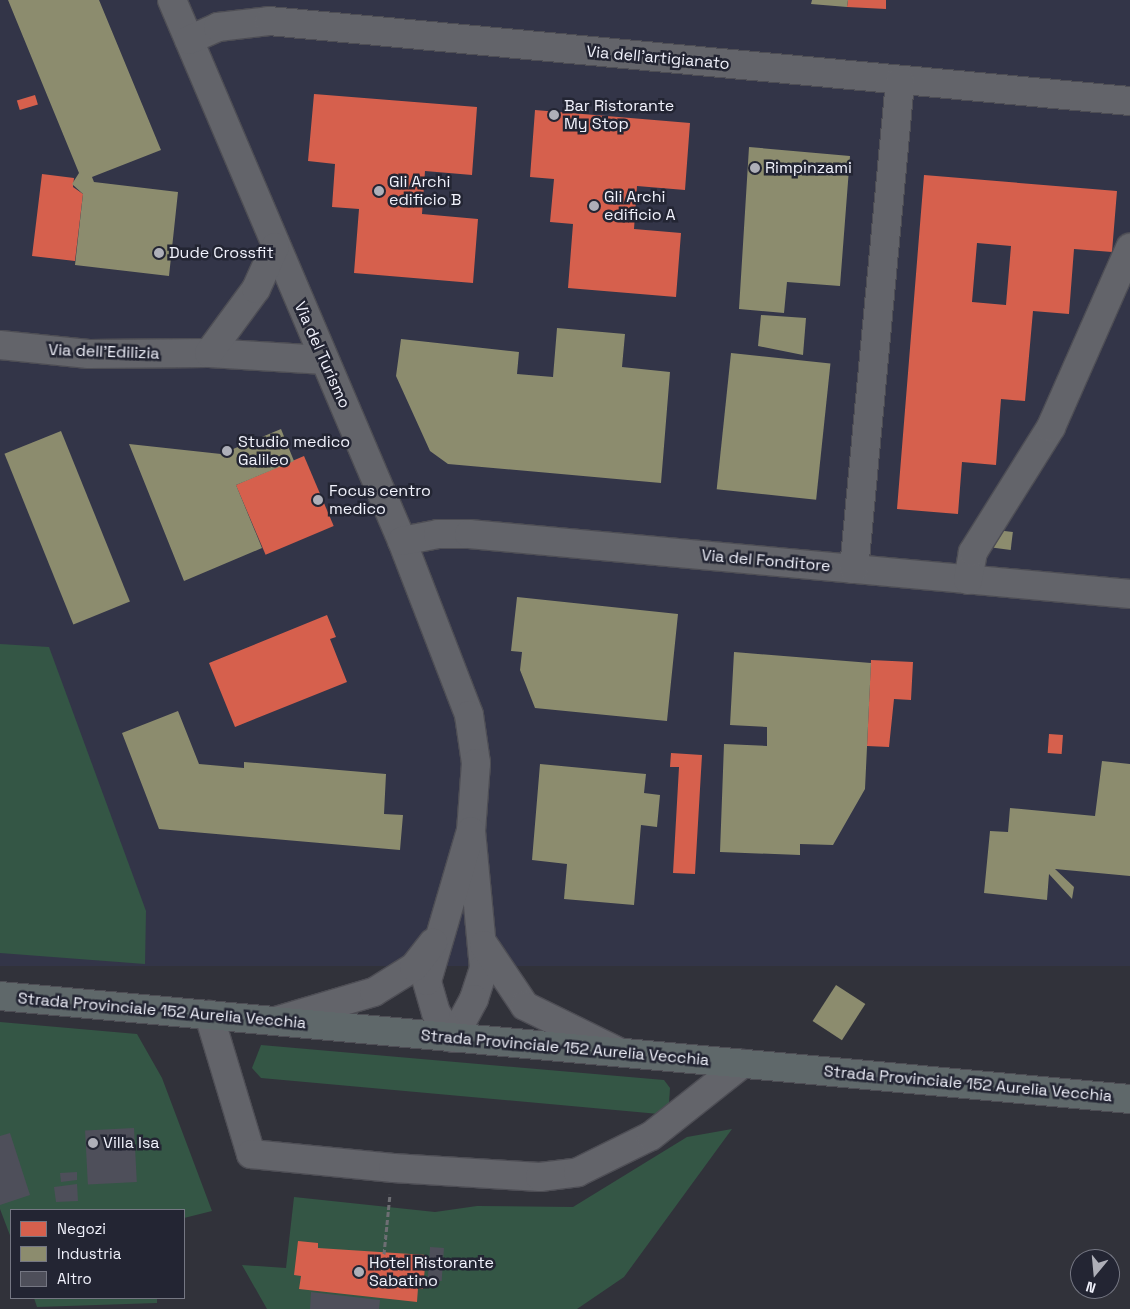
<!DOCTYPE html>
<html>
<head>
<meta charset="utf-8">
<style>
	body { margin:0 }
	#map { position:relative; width:1130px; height:1309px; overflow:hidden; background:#31323a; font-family:"Space Grotesk",sans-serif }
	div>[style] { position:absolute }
	.built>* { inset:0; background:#333548; transform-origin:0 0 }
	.green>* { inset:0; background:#345645 }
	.shops>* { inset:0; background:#d6604d; transform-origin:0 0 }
	.industry>* { inset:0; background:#8c8c6e; transform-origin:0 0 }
	.building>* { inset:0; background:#4e4f5a; transform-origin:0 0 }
	.path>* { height:3px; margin-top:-1.5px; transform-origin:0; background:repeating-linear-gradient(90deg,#6d6e73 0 5px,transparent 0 7.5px) }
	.roads { filter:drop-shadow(1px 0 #4e4e55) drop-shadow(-1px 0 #4e4e55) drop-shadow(0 1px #4e4e55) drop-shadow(0 -1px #4e4e55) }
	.minor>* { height:28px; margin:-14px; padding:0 14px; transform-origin:14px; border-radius:14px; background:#63646a }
	.major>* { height:28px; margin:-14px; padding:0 14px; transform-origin:14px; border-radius:14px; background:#5f686a }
	.dots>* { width:14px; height:14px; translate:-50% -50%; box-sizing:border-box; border:2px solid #232533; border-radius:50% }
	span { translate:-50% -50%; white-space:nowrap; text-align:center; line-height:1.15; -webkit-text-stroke:5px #232533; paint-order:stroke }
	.street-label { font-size:16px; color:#f1f2fc }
	.poi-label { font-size:16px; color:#f1f2fc }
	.left { translate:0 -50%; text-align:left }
	.legend { position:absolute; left:10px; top:1209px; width:175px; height:90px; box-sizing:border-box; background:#232533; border:1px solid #757783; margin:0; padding:6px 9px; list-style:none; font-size:15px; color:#f1f2fc }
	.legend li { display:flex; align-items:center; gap:10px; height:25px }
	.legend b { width:25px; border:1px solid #757783 }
	.north { position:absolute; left:1070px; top:1249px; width:50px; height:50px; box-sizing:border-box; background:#232533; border:1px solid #757783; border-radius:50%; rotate:197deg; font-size:14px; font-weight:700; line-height:20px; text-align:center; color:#f1f2fc }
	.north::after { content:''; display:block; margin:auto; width:18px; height:22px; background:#aeafb8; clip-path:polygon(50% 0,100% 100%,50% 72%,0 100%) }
</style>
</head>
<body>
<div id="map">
	<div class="built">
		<div style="left:0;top:0;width:1130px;height:966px"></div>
	</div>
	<div class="green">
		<div style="clip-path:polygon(0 644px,49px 647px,146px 911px,145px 964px,0 953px)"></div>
		<div style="clip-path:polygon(0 1022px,137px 1034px,162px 1078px,212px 1211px,184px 1218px,184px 1210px,11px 1210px,11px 1238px,0 1209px)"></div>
		<div style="clip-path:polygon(261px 1045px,664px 1080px,670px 1088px,669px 1103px,659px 1114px,261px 1078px,252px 1068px)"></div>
		<div style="clip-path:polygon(732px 1129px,624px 1277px,577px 1309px,267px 1309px,242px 1265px,286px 1268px,294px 1197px,435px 1212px,477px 1206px,573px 1207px,687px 1137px)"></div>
		<div style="clip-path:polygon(34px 1298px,157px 1298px,157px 1303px,37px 1307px)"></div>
	</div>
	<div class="shops">
		<div style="clip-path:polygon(848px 0,886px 0,886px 9px,847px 7px)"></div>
		<div style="clip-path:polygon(314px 94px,477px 107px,472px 175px,425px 171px,422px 214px,478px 219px,473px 283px,354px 273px,359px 209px,332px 207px,335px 164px,308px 161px)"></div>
		<div style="left:35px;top:95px;width:10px;height:19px;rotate:73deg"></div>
		<div style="clip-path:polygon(535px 110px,690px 123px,685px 190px,637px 186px,634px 229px,681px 233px,676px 297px,568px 288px,573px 224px,550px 222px,554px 179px,530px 177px)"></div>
		<div style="clip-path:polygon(42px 174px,74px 178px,73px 187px,83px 194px,75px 261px,32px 256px)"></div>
		<div style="clip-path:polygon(evenodd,924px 175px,1117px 191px,1112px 252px,1074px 249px,1069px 314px,1033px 311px,1025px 401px,1001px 399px,996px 465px,962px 462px,958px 514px,897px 509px,924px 175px,977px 243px,1011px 246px,1006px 305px,972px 302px,977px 243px)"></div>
		<div style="left:304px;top:456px;width:76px;height:74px;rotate:67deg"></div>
		<div style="clip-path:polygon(327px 615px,336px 637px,330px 639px,347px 682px,235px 727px,209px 663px)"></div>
		<div style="clip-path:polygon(871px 660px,913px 662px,911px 700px,894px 699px,889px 747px,867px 746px)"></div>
		<div style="left:1049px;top:734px;width:14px;height:19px;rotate:4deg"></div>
		<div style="clip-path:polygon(671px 753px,702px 755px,695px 874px,673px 873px,679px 767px,670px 767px)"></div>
		<div style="clip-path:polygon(298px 1241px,318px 1243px,318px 1248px,426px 1255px,423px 1289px,418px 1288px,417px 1302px,299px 1289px,301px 1276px,294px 1275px)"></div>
	</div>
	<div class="industry">
		<div style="clip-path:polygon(8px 0,99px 0,161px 150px,92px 177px,94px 182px,178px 192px,169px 276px,75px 265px,83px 194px,72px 184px,79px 173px)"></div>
		<div style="clip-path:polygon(812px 0,848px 0,847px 7px,811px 4px)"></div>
		<div style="clip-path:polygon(749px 147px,850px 156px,840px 286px,787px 282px,784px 313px,739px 309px)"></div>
		<div style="clip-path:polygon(761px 315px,806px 318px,803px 355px,758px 346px)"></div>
		<div style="clip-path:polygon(557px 328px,625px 334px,622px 367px,670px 372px,661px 483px,448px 464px,430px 451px,396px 376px,401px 339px,519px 352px,517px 374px,553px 377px)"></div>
		<div style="left:731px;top:353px;width:100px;height:137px;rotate:6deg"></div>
		<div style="clip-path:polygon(281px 429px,294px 461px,236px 485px,262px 548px,184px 581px,129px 444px,221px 454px)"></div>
		<div style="left:61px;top:431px;width:184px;height:61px;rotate:68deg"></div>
		<div style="left:996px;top:530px;width:17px;height:18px;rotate:7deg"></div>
		<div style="clip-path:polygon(517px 597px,678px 614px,667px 721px,535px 708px,520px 670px,522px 652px,511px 651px)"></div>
		<div style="clip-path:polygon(734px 652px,871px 663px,865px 789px,833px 845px,800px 844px,800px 855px,720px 852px,724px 744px,767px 746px,767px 727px,730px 725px)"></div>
		<div style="clip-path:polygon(178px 711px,199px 764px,244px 768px,244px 762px,386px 774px,384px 814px,403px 815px,400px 850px,159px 829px,122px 733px)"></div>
		<div style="clip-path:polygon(1102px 761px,1130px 764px,1130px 876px,1055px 869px,1074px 887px,1072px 899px,1049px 874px,1047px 900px,984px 893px,990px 831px,1008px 832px,1010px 808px,1095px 816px)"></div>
		<div style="clip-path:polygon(540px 764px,646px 774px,644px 793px,660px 795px,657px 827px,641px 825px,634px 905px,564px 899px,567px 864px,532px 860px)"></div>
		<div style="left:836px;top:985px;width:35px;height:43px;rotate:33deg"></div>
	</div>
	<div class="building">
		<div style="left:134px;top:1128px;width:54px;height:49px;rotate:87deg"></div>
		<div style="clip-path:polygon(10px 1133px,30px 1195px,0 1205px,0 1136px)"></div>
		<div style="clip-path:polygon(77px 1172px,77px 1180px,61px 1182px,60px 1173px)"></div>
		<div style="clip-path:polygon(77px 1184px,78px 1201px,56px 1202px,54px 1187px)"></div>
		<div style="left:430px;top:1247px;width:14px;height:33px;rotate:4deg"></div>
		<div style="clip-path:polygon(311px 1292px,380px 1300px,379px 1309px,310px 1309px)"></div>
	</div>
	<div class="path">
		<div style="left:384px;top:1254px;width:60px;rotate:-84.3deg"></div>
	</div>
	<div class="roads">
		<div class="minor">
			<div style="left:172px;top:0;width:588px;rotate:66.97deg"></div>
			<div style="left:402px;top:541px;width:186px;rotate:68.9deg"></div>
			<div style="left:469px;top:715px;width:49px;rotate:81.7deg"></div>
			<div style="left:476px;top:763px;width:68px;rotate:94.2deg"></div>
			<div style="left:471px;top:831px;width:138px;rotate:84.6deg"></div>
			<div style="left:484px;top:968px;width:33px;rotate:108deg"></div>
			<div style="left:474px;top:999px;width:44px;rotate:118.3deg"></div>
			<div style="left:453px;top:1038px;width:30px;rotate:-124deg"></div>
			<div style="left:436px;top:1013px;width:33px;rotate:-106deg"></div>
			<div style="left:427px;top:981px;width:156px;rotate:-73.7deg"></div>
			<div style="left:189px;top:40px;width:32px;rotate:-24deg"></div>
			<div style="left:218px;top:27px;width:51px;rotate:-6.7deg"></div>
			<div style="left:269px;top:21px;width:865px;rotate:5.31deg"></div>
			<div style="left:0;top:345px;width:89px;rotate:5.8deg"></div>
			<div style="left:89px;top:354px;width:120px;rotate:-0.5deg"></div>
			<div style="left:209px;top:353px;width:116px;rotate:3.5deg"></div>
			<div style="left:209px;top:353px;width:79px;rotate:-53.7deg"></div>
			<div style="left:256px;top:289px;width:46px;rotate:-65.7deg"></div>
			<div style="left:402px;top:541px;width:37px;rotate:-11deg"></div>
			<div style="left:438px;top:534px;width:31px"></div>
			<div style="left:469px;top:534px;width:664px;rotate:5.19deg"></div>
			<div style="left:854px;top:569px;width:490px;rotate:-84.6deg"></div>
			<div style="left:968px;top:580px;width:28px;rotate:-80deg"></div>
			<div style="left:973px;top:552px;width:147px;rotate:-58deg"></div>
			<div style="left:1051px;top:427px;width:196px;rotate:-66.2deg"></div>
			<div style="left:484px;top:945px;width:73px;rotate:56.1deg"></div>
			<div style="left:525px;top:1006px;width:102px;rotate:26.1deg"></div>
			<div style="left:209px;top:1015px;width:145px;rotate:73.2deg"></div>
			<div style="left:251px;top:1154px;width:143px;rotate:5.6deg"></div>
			<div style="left:393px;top:1168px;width:147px;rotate:3.5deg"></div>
			<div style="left:540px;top:1177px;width:38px;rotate:-7deg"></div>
			<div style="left:578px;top:1172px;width:81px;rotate:-26.3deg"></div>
			<div style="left:651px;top:1136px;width:116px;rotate:-38.4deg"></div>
			<div style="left:276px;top:1021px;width:102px;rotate:-16.5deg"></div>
			<div style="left:374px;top:992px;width:47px;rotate:-32deg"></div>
			<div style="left:414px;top:967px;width:31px;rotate:-52deg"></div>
		</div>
		<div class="major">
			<div style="left:0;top:996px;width:1135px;rotate:5.21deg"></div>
		</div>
	</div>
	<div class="dots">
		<div style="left:554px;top:115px;background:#aeafb8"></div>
		<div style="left:755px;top:168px;background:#aeafb8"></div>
		<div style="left:379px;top:191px;background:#aeafb8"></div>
		<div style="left:594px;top:206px;background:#aeafb8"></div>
		<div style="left:159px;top:253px;background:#aeafb8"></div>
		<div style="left:227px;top:451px;background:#aeafb8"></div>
		<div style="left:318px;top:500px;background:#aeafb8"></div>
		<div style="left:93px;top:1143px;background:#aeafb8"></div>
		<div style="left:359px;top:1272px;background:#aeafb8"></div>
	</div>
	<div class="street-label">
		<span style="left:658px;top:58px;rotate:5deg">Via dell'artigianato</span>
		<span style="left:104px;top:352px;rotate:2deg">Via dell'Edilizia</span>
		<span style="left:322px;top:355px;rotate:66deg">Via del Turismo</span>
		<span style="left:766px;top:561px;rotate:5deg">Via del Fonditore</span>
		<span style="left:162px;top:1011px;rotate:5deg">Strada Provinciale 152 Aurelia Vecchia</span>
		<span style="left:565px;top:1048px;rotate:5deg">Strada Provinciale 152 Aurelia Vecchia</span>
		<span style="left:968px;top:1084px;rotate:5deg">Strada Provinciale 152 Aurelia Vecchia</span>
	</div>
	<div class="poi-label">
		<span class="left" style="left:564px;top:115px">Bar Ristorante<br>My Stop</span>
		<span class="left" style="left:765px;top:168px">Rimpinzami</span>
		<span class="left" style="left:389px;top:191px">Gli Archi<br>edificio B</span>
		<span class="left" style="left:604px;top:206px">Gli Archi<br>edificio A</span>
		<span class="left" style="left:169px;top:253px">Dude Crossfit</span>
		<span class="left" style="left:238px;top:451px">Studio medico<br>Galileo</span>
		<span class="left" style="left:329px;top:500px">Focus centro<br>medico</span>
		<span class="left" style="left:103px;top:1143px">Villa Isa</span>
		<span class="left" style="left:369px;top:1272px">Hotel Ristorante<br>Sabatino</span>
	</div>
	<ul class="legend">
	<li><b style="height:14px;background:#d6604d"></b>Negozi</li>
	<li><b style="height:14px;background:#8c8c6e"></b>Industria</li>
	<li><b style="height:14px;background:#4e4f5a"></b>Altro</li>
	</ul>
	<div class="north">N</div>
</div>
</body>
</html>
